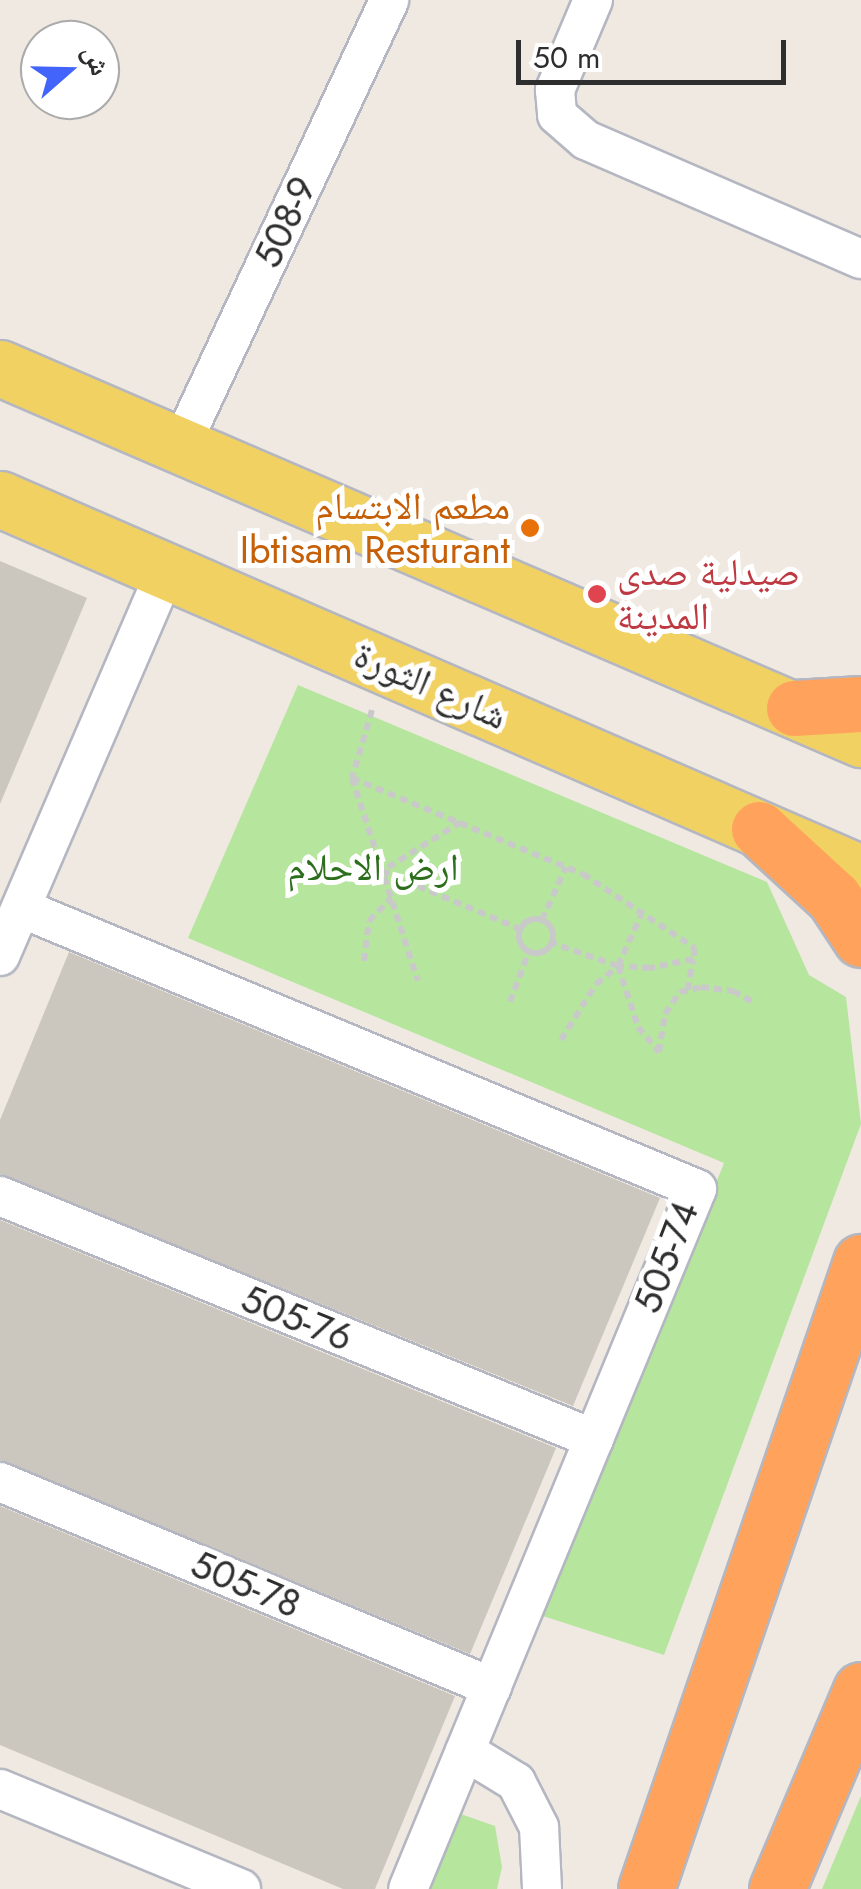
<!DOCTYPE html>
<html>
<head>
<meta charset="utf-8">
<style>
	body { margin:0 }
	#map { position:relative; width:861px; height:1889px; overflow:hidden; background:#efe9e1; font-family:Jost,"Noto Naskh Arabic",sans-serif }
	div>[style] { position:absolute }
	.green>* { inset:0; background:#b6e59e }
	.building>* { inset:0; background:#cbc7bf }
	.path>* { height:6px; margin-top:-3px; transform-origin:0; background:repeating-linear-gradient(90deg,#c9c9c9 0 8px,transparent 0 13px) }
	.path>.ring { margin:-3px; padding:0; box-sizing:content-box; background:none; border:6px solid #c9c9c9; border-radius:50% }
	.roads { filter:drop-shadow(2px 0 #b4b7c1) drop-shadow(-2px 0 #b4b7c1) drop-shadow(0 2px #b4b7c1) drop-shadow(0 -2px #b4b7c1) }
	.minor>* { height:38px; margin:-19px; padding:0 19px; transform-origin:19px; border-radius:19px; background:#fff }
	.primary>* { height:55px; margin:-27.5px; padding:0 27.5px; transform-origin:27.5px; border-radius:27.5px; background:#f2d163 }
	.motorway>* { height:55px; margin:-27.5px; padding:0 27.5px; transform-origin:27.5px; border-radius:27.5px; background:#ffa35c }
	.dots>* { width:28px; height:28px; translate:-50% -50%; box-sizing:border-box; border:5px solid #fff; border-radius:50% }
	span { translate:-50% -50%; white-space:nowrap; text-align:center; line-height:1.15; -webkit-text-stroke:10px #fff; paint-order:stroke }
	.street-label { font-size:38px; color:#2e2e2e }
	.food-label { font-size:38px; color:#c56008 }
	.right { translate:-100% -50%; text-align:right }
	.health-label { font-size:38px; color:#be3a42 }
	.left { translate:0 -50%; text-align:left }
	.park-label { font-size:38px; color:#2c6e1b }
	.north { position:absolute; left:20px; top:20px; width:100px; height:100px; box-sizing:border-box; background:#fff; border:2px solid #ababab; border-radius:50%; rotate:70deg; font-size:28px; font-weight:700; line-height:40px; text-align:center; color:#2e2e2e }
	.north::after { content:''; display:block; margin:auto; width:35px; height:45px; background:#4264fb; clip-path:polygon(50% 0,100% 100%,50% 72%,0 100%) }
	.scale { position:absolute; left:516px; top:40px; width:270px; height:45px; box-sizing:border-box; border:5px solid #2e2e2e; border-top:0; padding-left:12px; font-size:30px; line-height:35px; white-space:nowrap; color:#2e2e2e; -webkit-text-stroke:8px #fff; paint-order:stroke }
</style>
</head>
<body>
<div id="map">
	<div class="green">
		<div style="clip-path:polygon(298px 685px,767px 882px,809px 975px,846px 997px,861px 1124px,664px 1655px,543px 1616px,724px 1163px,188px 938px)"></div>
		<div style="clip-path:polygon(861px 1796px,861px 1889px,822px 1889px)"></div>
		<div style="clip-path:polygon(455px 1812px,495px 1826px,502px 1867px,497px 1889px,424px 1889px)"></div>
	</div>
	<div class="building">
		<div style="clip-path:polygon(0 561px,87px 598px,0 804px)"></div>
		<div style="clip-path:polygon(69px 952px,660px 1198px,573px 1406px,0 1174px,0 1120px)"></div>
		<div style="clip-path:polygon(0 1220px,556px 1448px,470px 1654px,0 1460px)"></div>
		<div style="clip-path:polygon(0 1506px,455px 1696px,375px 1889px,343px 1889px,0 1745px)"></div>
	</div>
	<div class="path">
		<div style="left:372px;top:710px;width:71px;rotate:106.4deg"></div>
		<div style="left:352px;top:778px;width:250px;rotate:22.6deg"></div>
		<div style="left:583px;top:874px;width:134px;rotate:33.5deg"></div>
		<div style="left:695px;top:948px;width:11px;rotate:100deg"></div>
		<div style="left:693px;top:959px;width:44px;rotate:168.2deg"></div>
		<div style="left:650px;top:968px;width:32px;rotate:-176deg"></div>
		<div style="left:618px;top:966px;width:70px;rotate:-160.8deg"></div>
		<div style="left:352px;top:778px;width:213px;rotate:72deg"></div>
		<div style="left:461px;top:822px;width:93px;rotate:148.2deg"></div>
		<div style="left:382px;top:871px;width:150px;rotate:22.8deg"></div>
		<div class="ring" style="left:519px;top:919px;width:28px;height:28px"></div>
		<div style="left:542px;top:920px;width:58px;rotate:-65.6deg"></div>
		<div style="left:364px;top:961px;width:40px;rotate:-82.9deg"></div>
		<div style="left:369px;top:921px;width:32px;rotate:-46deg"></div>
		<div style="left:618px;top:966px;width:56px;rotate:-65.7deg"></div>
		<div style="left:688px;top:990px;width:31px;rotate:-81deg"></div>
		<div style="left:510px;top:1002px;width:54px;rotate:-69.6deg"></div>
		<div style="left:561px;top:1040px;width:66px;rotate:-58deg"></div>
		<div style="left:596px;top:984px;width:28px;rotate:-39deg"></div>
		<div style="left:618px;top:966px;width:64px;rotate:71.8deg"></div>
		<div style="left:638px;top:1027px;width:33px;rotate:50deg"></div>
		<div style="left:659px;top:1052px;width:38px;rotate:-81deg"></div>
		<div style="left:665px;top:1014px;width:27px;rotate:-56deg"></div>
		<div style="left:680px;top:992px;width:22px;rotate:-13deg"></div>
		<div style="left:701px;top:987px;width:32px;rotate:7deg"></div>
		<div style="left:733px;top:991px;width:23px;rotate:29deg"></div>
	</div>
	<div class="roads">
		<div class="minor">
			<div style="left:593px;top:0;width:98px;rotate:112.9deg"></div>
			<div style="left:555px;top:90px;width:25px;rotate:85deg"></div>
			<div style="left:557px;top:115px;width:38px;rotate:41deg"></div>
			<div style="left:586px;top:140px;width:300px;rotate:23.4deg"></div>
			<div style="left:181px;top:445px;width:491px;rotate:-64.9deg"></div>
			<div style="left:21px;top:908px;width:732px;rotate:22.57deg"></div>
			<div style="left:697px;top:1189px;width:757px;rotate:112.43deg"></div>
			<div style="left:0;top:956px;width:422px;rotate:-66.7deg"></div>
			<div style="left:0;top:1196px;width:642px;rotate:22.25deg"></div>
			<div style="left:0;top:1482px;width:533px;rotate:22.62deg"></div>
			<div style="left:465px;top:1751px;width:60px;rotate:31.3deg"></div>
			<div style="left:516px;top:1782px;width:51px;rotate:62.9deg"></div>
			<div style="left:539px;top:1827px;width:62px;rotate:87.2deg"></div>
			<div style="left:0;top:1789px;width:261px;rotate:22.5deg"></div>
		</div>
		<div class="primary">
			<div style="left:0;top:368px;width:938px;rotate:23.31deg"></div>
			<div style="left:0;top:499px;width:939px;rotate:23.48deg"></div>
		</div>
		<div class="motorway">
			<div style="left:794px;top:708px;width:67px;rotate:-3.4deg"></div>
			<div style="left:759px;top:829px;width:102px;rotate:42.6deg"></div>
			<div style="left:834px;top:898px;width:49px;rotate:56.6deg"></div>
			<div style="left:646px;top:1889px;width:663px;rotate:-71.07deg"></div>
			<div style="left:777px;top:1889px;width:216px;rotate:-67.1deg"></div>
		</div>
	</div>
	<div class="dots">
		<div style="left:530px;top:528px;background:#e8710a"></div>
		<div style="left:597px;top:594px;background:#e0444e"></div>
	</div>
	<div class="street-label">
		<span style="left:285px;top:222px;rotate:-65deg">508-9</span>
		<span style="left:431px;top:685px;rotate:24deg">شارع الثورة</span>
		<span style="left:666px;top:1257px;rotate:-69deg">505-74</span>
		<span style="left:297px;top:1318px;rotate:22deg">505-76</span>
		<span style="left:246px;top:1584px;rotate:23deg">505-78</span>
	</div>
	<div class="food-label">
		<span class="right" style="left:510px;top:528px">مطعم الابتسام<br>Ibtisam Resturant</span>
	</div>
	<div class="health-label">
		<span class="left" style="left:617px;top:594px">صيدلية صدى<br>المدينة</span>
	</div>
	<div class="park-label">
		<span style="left:373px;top:867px">ارض الاحلام</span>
	</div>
	<div class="north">ش</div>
	<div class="scale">50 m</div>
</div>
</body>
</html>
